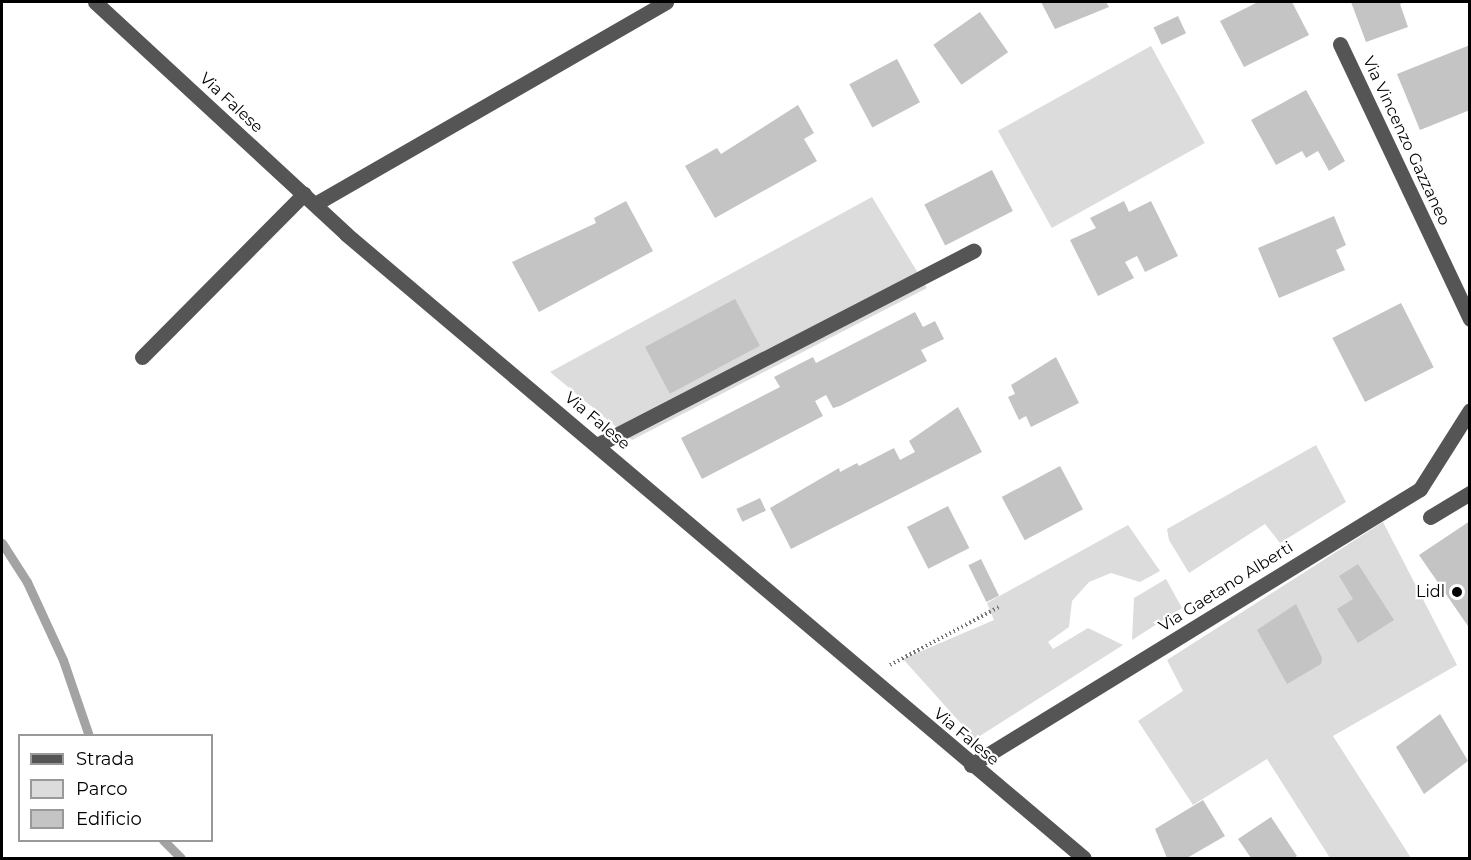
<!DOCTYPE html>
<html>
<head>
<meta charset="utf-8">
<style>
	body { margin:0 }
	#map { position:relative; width:1471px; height:860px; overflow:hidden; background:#fff; font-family:Montserrat,sans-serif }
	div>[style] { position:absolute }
	.green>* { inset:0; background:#dcdcdc; transform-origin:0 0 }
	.stream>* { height:9px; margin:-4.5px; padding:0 4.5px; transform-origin:4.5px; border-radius:4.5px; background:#a3a3a3 }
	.building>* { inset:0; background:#c4c4c4; transform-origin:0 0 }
	.path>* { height:4px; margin-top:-2px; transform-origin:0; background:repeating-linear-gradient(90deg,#777 0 1.5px,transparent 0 4.5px) }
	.minor>* { height:15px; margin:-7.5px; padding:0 7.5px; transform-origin:7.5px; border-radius:7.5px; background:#555 }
	.dots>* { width:16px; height:16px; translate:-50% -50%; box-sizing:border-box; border:3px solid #fff; border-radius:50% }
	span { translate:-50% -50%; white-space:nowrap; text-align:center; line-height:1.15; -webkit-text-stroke:4.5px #fff; paint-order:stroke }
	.street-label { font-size:16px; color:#000 }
	.poi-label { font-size:16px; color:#000 }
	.right { translate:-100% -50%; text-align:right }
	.frame { position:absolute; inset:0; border:3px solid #000; pointer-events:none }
	.legend { position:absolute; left:18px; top:734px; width:195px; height:108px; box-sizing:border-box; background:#fff; border:2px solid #999; margin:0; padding:8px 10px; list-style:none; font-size:18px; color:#000 }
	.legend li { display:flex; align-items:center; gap:12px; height:30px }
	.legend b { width:30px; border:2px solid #999 }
</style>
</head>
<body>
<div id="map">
	<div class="green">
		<div style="left:1151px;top:46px;width:111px;height:175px;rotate:61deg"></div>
		<div style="clip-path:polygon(872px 197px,927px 288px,632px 440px,550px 372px)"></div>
		<div style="clip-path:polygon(1316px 445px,1346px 502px,1280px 543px,1265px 524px,1189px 573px,1169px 540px,1167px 529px)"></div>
		<div style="clip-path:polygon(1383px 522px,1457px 665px,1333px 736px,1411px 858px,1330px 858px,1267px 759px,1193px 805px,1138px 721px,1183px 691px,1167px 660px)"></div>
		<div style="clip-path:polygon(1128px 525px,1160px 571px,1140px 582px,1111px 573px,1089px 582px,1072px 601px,1069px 627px,1048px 642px,1053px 649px,1088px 628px,1123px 645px,975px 739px,903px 659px,994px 620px,987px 603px)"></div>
		<div style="clip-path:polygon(1166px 579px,1182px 608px,1132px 640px,1134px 598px)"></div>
	</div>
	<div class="stream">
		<div style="left:2px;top:543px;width:46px;rotate:57.3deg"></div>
		<div style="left:27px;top:582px;width:86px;rotate:65.2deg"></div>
		<div style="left:63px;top:660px;width:80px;rotate:71.1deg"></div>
		<div style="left:163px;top:840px;width:25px;rotate:45deg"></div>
	</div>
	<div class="building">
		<div style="clip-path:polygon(1041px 2px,1106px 2px,1109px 7px,1055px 29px)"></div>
		<div style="clip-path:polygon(1258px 2px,1292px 2px,1309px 35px,1244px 67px,1220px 21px)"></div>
		<div style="clip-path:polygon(1351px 2px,1405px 2px,1400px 4px,1408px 27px,1366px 42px)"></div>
		<div style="left:980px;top:12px;width:49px;height:57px;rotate:55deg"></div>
		<div style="left:1178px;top:16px;width:19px;height:27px;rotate:65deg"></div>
		<div style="clip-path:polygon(1470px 45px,1470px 110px,1420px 130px,1397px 74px)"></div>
		<div style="left:897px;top:59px;width:49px;height:54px;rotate:62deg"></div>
		<div style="clip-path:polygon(1306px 90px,1345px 161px,1329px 171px,1318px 151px,1306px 158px,1302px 151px,1276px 165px,1251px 120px)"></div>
		<div style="clip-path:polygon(798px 105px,814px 133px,804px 139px,817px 161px,715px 218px,685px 166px,717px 148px,721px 154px)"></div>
		<div style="left:992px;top:170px;width:46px;height:76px;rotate:63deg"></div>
		<div style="clip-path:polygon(626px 201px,653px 251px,539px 312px,512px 262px,596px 223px,594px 218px)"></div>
		<div style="clip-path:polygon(1124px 201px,1129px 212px,1151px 201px,1178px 256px,1145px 272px,1137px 256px,1125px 262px,1134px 278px,1098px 296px,1070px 240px,1096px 228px,1090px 218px)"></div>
		<div style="clip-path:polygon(1334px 216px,1346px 245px,1336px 250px,1345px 270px,1279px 298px,1258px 248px)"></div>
		<div style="left:735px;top:299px;width:53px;height:102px;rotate:62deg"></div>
		<div style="left:1401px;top:303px;width:72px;height:77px;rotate:63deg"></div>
		<div style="clip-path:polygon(915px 312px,923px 327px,935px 321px,944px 339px,921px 350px,927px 361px,840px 406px,833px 408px,826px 395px,815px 401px,823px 416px,702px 479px,681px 438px,780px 387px,774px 377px,813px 357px,816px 363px)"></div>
		<div style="clip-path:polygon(1056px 357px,1079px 403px,1031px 427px,1026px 416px,1019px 420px,1008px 397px,1015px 394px,1011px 385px)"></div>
		<div style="clip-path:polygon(958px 407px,982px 452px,791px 549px,770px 508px,839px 468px,840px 472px,857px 463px,859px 466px,894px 448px,900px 460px,915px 452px,909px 441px)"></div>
		<div style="left:1060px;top:466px;width:49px;height:66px;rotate:62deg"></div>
		<div style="left:760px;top:498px;width:14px;height:26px;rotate:65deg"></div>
		<div style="left:948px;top:506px;width:47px;height:46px;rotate:63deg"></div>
		<div style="clip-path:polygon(1470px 521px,1470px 629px,1419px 555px)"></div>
		<div style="left:981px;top:559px;width:41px;height:14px;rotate:64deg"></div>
		<div style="clip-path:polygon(1358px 564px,1394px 620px,1358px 643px,1337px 609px,1353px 599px,1339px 576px)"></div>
		<div style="clip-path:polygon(1296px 604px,1322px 658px,1321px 664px,1287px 684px,1257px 630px)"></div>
		<div style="clip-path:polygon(1440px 714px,1468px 761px,1424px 794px,1396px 747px)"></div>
		<div style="clip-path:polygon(1203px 800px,1225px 836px,1187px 858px,1167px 858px,1155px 829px)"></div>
		<div style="clip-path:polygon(1271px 817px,1297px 856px,1294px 858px,1251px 858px,1238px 839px)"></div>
	</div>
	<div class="path">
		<div style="left:890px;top:665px;width:126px;rotate:-28deg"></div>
	</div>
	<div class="minor">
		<div style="left:95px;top:2px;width:342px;rotate:42.7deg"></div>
		<div style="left:346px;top:234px;width:966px;rotate:40.22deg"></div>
		<div style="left:1340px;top:44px;width:304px;rotate:64.7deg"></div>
		<div style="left:315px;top:204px;width:405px;rotate:-29.9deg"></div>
		<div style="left:142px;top:357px;width:230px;rotate:-45.2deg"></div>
		<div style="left:597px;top:445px;width:424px;rotate:-27.3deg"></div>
		<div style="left:1430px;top:517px;width:47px;rotate:-31deg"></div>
		<div style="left:971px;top:765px;width:527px;rotate:-31.58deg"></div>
		<div style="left:1420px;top:489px;width:93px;rotate:-57.7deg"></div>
	</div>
	<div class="dots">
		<div style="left:1457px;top:592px;background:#000"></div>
	</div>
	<div class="street-label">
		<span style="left:231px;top:103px;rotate:43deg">Via Falese</span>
		<span style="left:1406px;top:141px;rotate:65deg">Via Vincenzo Gazzaneo</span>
		<span style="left:597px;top:421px;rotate:40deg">Via Falese</span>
		<span style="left:1226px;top:587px;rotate:-32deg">Via Gaetano Alberti</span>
		<span style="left:966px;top:737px;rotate:40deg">Via Falese</span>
	</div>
	<div class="poi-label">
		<span class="right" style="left:1445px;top:592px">Lidl</span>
	</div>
	<div class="frame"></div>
	<ul class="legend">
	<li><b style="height:8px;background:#555"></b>Strada</li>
	<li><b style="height:16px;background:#dcdcdc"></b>Parco</li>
	<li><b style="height:16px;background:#c4c4c4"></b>Edificio</li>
	</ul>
</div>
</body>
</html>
